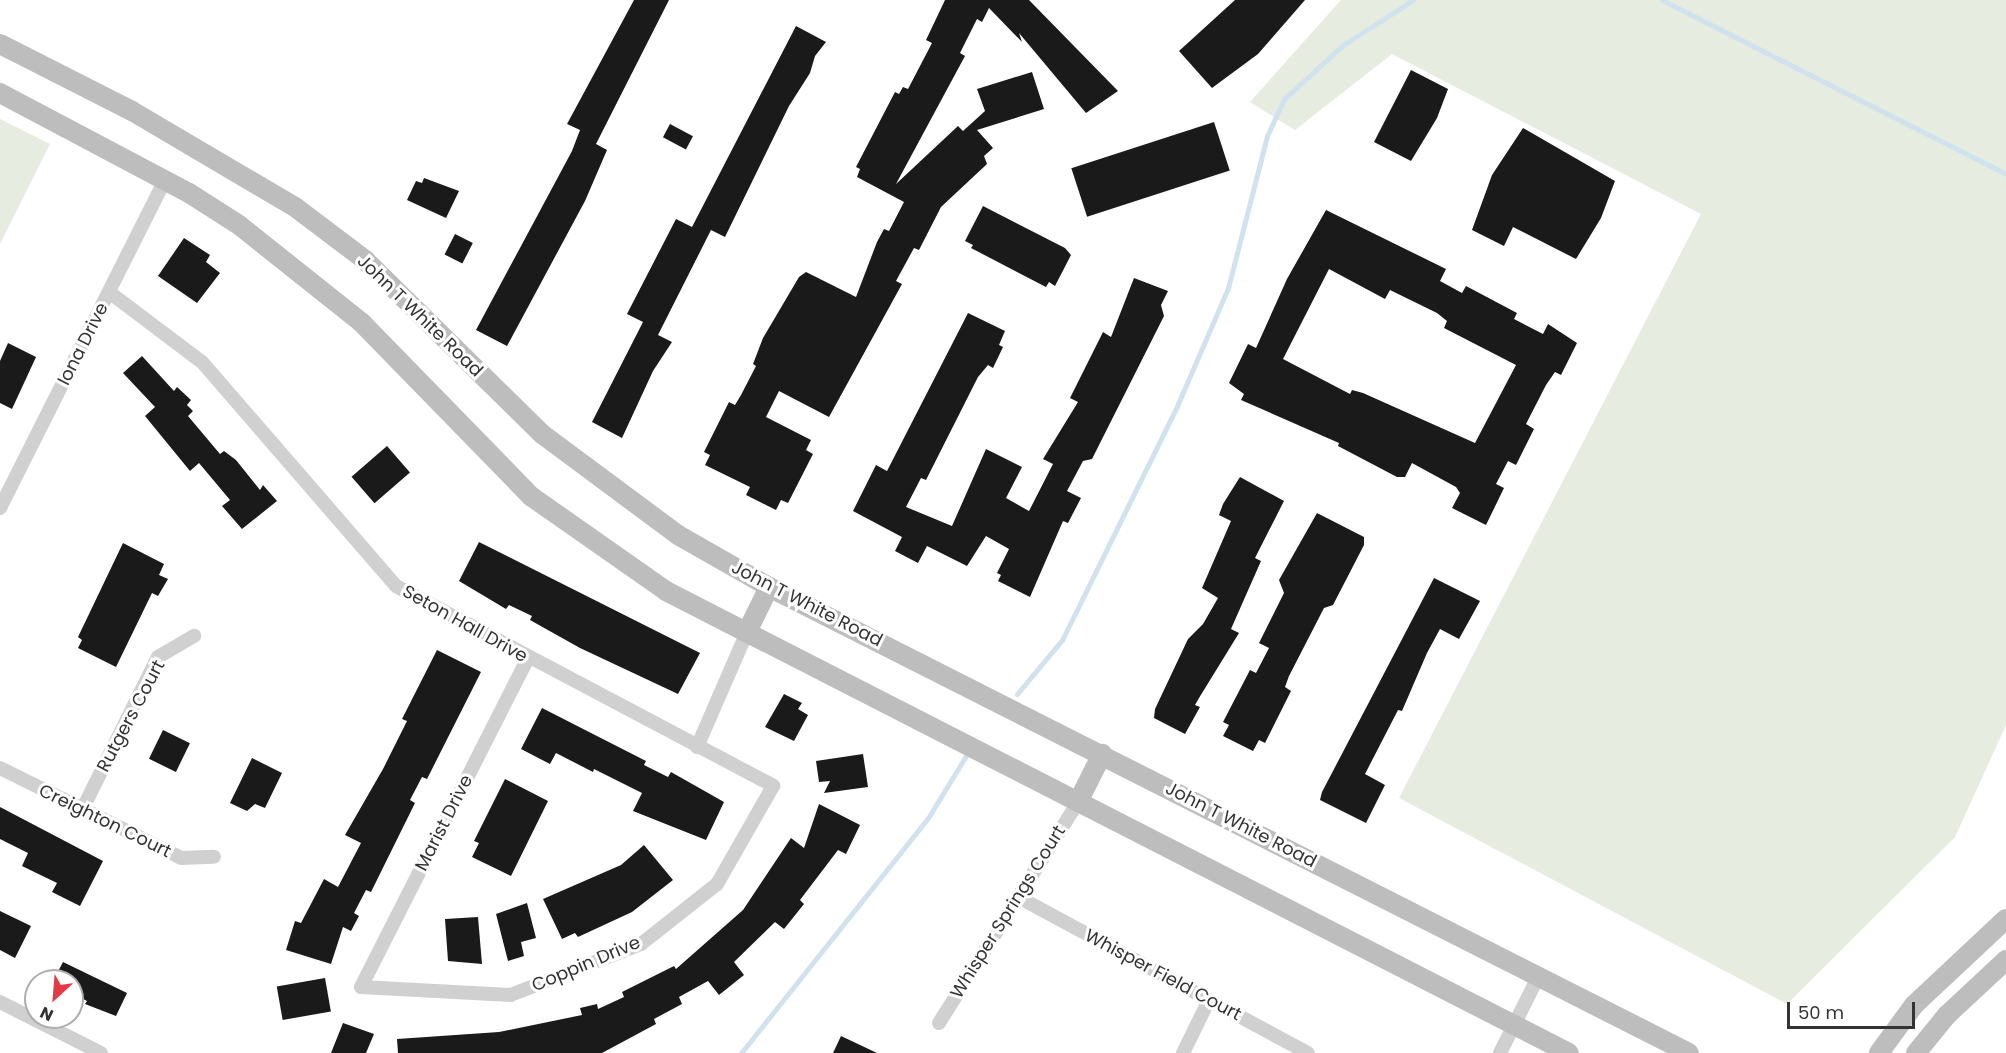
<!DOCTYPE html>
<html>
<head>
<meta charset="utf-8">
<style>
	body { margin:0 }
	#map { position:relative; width:2006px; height:1053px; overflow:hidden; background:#fff; font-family:Poppins,sans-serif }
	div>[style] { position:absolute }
	.green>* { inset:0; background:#e6ecdf }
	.stream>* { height:5px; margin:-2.5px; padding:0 2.5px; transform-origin:2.5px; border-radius:2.5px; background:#cfe2ee }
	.building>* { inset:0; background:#1a1a1a; transform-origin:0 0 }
	.street>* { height:14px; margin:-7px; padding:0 7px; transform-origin:7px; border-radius:7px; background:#d0d0d0 }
	.secondary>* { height:20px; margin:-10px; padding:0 10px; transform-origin:10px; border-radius:10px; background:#bdbdbd }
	span { translate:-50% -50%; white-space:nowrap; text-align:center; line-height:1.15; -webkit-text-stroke:6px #fff; paint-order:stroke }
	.street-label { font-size:18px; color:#333 }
	.north { position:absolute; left:24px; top:969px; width:60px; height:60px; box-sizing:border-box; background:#fff; border:2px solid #adadad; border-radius:50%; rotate:206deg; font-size:16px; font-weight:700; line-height:24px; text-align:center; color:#333 }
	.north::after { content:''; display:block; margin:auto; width:21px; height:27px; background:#e63946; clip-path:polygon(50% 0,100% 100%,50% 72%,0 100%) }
	.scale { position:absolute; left:1787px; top:1002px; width:128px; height:27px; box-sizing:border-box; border:3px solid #333; border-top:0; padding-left:8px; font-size:18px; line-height:21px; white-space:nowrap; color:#333; -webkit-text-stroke:4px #fff; paint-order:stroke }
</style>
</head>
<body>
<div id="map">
	<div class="green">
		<div style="clip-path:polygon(1341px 0,2006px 0,2006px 725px,1955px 837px,1787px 1004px,1399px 798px,1701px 214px,1392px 54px,1295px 130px,1250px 102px)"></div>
		<div style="clip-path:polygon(0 119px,50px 144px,0 244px)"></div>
	</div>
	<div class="stream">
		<div style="left:1662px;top:0;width:386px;rotate:26.8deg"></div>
		<div style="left:1017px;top:694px;width:70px;rotate:-50.2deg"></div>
		<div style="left:1062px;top:640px;width:261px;rotate:-63.8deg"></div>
		<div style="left:1177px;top:406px;width:129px;rotate:-66.6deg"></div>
		<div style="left:1228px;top:288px;width:157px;rotate:-75.6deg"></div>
		<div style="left:1267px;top:136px;width:41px;rotate:-65.3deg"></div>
		<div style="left:1284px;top:99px;width:80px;rotate:-42.5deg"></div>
		<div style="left:1343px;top:45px;width:83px;rotate:-32.7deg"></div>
		<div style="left:741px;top:1053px;width:300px;rotate:-51.5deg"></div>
		<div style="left:928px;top:818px;width:75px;rotate:-58.6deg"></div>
	</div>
	<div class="building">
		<div style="clip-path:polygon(634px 0,669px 0,596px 144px,607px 150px,585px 201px,507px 346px,476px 330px,572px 151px,580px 130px,567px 124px)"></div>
		<div style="clip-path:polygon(945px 0,1029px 0,1118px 91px,1086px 113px,1019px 33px,1022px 42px,989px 8px,982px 22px,977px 19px,960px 53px,965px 56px,896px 184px,958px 126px,963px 131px,985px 111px,977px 89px,1032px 72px,1044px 109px,977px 130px,993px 148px,984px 156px,987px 164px,941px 207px,919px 250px,914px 248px,896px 281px,902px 284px,829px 417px,779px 391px,766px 417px,811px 440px,806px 450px,813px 454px,788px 503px,781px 500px,776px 510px,746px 495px,750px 487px,705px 465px,710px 455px,704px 452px,729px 402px,735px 405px,741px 395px,756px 366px,753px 364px,763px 338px,799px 277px,806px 272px,856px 297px,877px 242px,884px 229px,889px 231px,904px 202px,857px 177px,860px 169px,856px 167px,895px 92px,899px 94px,903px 87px,908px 89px,932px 43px,926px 40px)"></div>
		<div style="clip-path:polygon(1235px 0,1305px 0,1258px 54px,1212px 88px,1179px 51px)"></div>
		<div style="clip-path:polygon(796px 26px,826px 42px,815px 56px,810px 73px,789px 106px,725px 237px,711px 230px,658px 335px,672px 342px,653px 371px,622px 438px,592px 422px,643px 322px,627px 314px,676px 219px,692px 227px)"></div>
		<div style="clip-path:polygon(1411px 70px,1448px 89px,1437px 118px,1411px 161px,1374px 142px)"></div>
		<div style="left:1214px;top:122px;width:51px;height:150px;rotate:72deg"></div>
		<div style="left:670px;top:124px;width:26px;height:15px;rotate:28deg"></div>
		<div style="clip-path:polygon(1523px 128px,1615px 181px,1601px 218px,1576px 259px,1513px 227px,1504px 246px,1472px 230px,1492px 175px)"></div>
		<div style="clip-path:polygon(424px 178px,459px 191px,446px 218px,407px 200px,416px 181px,422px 183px)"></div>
		<div style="clip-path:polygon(983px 206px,1065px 248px,1071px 255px,1055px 286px,1049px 282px,1046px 287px,971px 248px,973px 245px,965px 241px)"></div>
		<div style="clip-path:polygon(evenodd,1326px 210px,1446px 269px,1440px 281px,1462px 293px,1466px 286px,1517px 313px,1514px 319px,1543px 334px,1548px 324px,1577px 343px,1561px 375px,1555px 372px,1546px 385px,1526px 424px,1534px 429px,1516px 465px,1508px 461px,1496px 484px,1504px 488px,1486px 525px,1452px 508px,1460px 493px,1456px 487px,1412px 463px,1405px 477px,1397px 477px,1338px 446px,1339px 443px,1241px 400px,1244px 394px,1229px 383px,1248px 344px,1256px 348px,1287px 279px,1326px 210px,1329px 269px,1385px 299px,1390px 290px,1437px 313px,1447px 321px,1444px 328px,1516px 365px,1475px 443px,1363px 393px,1352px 390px,1350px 394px,1283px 359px,1329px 269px)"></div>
		<div style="left:455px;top:234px;width:20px;height:23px;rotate:27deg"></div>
		<div style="clip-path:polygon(184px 238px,210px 255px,206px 262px,220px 273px,197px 303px,158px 276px)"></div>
		<div style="clip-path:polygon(1134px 278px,1168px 291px,1161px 305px,1164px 316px,1092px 459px,1083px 461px,1067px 491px,1081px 498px,1068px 523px,1063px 521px,1030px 597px,998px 581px,1001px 575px,997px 573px,1009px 549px,986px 536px,967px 566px,927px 546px,918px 563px,895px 551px,902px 537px,853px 511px,876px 465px,887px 471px,968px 313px,1005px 331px,999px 345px,1003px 347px,993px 368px,988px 365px,978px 377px,926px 480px,921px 478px,906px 507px,952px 526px,986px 449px,1022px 467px,1006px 498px,1029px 511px,1053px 464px,1043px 459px,1078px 402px,1070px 398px,1103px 332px,1111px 337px)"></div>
		<div style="clip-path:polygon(8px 343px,36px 357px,12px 409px,0 403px,0 361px)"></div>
		<div style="clip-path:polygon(142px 356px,174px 391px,177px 387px,191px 400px,187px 405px,193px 411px,188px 416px,220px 454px,224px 451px,236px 460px,260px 490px,263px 485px,277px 501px,242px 529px,222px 506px,230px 500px,199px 463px,190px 471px,145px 416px,155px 407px,123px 373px)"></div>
		<div style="left:387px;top:446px;width:35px;height:47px;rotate:49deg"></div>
		<div style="clip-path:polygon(1240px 477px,1284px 501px,1255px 558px,1261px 561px,1231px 629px,1239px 633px,1199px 698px,1195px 705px,1200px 707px,1185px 734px,1154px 718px,1155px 709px,1188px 639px,1203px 624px,1218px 598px,1202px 588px,1231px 521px,1219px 515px,1223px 504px)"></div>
		<div style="clip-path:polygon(1317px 513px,1364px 537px,1364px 545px,1333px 605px,1324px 608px,1289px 676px,1285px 687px,1291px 691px,1265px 743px,1259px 740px,1253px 751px,1223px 736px,1229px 725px,1223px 722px,1250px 670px,1256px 673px,1269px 648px,1259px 643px,1284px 593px,1279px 580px)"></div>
		<div style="clip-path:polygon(479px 542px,700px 653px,678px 694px,580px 648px,530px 620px,532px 616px,509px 605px,506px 609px,459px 581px)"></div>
		<div style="clip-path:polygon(123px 543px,164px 564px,159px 575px,168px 579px,158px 596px,152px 593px,116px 667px,78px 648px,82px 640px,78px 637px)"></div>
		<div style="clip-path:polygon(1434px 578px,1480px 601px,1459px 639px,1440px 629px,1427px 653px,1402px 711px,1398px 710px,1365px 774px,1385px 785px,1366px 823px,1320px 800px,1322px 792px)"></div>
		<div style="clip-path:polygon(437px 650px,481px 672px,427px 779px,422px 777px,410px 800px,415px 803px,371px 892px,366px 890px,354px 913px,359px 916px,351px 931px,343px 927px,331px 964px,286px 950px,295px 921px,301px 923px,324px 879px,338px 887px,361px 843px,345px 835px,383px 769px,407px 721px,402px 719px)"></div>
		<div style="clip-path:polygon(784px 694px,802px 703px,798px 709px,808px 715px,794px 741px,765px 727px)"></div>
		<div style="clip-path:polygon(542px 708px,646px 761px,644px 765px,668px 777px,671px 772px,724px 802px,706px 840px,633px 811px,642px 793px,594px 769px,593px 772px,556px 753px,550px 764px,521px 749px)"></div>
		<div style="left:163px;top:730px;width:30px;height:32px;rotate:26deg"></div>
		<div style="clip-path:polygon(863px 754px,868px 787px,824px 793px,830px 781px,819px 782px,816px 761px)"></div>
		<div style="clip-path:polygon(252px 758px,282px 773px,265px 808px,255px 804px,247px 811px,230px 803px)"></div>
		<div style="clip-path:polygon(505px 779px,548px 801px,511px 876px,472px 857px,479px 843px,474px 841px)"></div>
		<div style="clip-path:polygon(819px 804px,860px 825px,846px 854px,838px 850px,800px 900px,804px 904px,784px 929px,775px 922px,734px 962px,744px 975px,719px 995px,708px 981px,679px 997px,682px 1004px,654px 1019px,656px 1024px,602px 1053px,398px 1053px,397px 1039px,499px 1032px,582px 1015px,580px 1008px,597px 1004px,598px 1009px,624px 997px,622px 992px,674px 966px,676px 969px,743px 910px,791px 838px,804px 848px)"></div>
		<div style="clip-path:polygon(0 807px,103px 861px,80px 906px,52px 892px,57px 883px,22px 866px,28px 853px,0 839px)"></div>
		<div style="clip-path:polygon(644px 845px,673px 880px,632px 912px,578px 937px,575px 933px,562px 939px,543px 899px,621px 865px)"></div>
		<div style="clip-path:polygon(527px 903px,536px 938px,521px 942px,524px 956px,508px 961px,496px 914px)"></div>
		<div style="clip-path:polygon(0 911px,31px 926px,15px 958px,0 950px)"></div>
		<div style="clip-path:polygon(478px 917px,482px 964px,448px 961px,445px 919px)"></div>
		<div style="clip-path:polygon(63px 962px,127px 993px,116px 1016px,85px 1004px,87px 1001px,72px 993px,72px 981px,53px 981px)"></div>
		<div style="left:325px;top:978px;width:34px;height:49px;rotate:80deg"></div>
		<div style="clip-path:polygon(343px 1023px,374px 1034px,366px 1053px,331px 1053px)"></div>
		<div style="clip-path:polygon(841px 1036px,877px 1053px,833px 1053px)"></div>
	</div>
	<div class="street">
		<div style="left:109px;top:292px;width:116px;rotate:37deg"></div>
		<div style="left:202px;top:362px;width:296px;rotate:49.1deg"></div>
		<div style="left:396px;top:586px;width:427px;rotate:27.9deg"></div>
		<div style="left:773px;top:786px;width:113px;rotate:119.7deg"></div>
		<div style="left:717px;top:884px;width:97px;rotate:141.7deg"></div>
		<div style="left:641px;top:944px;width:140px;rotate:158.6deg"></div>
		<div style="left:511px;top:995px;width:150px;rotate:-176.9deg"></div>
		<div style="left:361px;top:987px;width:367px;rotate:-63.1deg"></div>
		<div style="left:0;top:508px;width:367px;rotate:-63.3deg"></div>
		<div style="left:697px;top:747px;width:125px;rotate:-66.5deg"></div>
		<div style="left:0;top:768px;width:202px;rotate:26.4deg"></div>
		<div style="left:181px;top:858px;width:33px;rotate:-2deg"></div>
		<div style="left:82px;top:810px;width:171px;rotate:-63.6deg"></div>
		<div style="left:158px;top:657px;width:42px;rotate:-30.3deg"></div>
		<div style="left:1018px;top:897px;width:329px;rotate:28.3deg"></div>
		<div style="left:0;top:1002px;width:113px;rotate:26.8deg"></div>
		<div style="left:939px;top:1023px;width:261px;rotate:-57.8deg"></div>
		<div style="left:1183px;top:1053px;width:59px;rotate:-63.9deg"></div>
		<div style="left:1500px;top:1053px;width:83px;rotate:-63.4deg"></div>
	</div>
	<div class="secondary">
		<div style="left:0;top:44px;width:148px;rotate:26.9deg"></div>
		<div style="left:132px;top:111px;width:189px;rotate:30.5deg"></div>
		<div style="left:295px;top:207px;width:88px;rotate:37.1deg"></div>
		<div style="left:365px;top:260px;width:248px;rotate:44.5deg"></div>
		<div style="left:542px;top:434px;width:169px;rotate:36.6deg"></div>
		<div style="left:678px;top:535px;width:105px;rotate:29.7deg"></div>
		<div style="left:769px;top:587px;width:1031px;rotate:26.86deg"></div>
		<div style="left:0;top:93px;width:214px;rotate:27.9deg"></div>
		<div style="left:189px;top:193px;width:59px;rotate:32.6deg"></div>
		<div style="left:239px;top:225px;width:157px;rotate:38.5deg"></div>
		<div style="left:362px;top:323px;width:243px;rotate:45.7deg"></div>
		<div style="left:532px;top:497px;width:164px;rotate:35deg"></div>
		<div style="left:666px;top:591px;width:1014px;rotate:27.1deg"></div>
		<div style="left:747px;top:632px;width:50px;rotate:-63.9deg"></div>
		<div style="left:1078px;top:802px;width:54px;rotate:-63.4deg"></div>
		<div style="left:1879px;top:1053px;width:59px;rotate:-53.9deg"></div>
		<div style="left:1914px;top:1005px;width:126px;rotate:-43.1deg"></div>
		<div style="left:1916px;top:1053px;width:49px;rotate:-50.8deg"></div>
		<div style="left:1947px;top:1015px;width:81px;rotate:-43deg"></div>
	</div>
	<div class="street-label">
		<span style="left:420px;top:316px;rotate:44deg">John T White Road</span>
		<span style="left:83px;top:344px;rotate:-63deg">Iona Drive</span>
		<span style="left:807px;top:604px;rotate:27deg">John T White Road</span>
		<span style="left:465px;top:624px;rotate:29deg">Seton Hall Drive</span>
		<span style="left:131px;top:716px;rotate:-62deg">Rutgers Court</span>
		<span style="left:105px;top:821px;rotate:26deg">Creighton Court</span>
		<span style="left:444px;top:823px;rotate:-63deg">Marist Drive</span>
		<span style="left:1241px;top:825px;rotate:27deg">John T White Road</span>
		<span style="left:1008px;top:912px;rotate:-58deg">Whisper Springs Court</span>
		<span style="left:586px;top:964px;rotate:-23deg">Coppin Drive</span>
		<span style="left:1163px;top:975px;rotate:28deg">Whisper Field Court</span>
	</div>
	<div class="north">N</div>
	<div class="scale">50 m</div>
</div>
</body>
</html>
